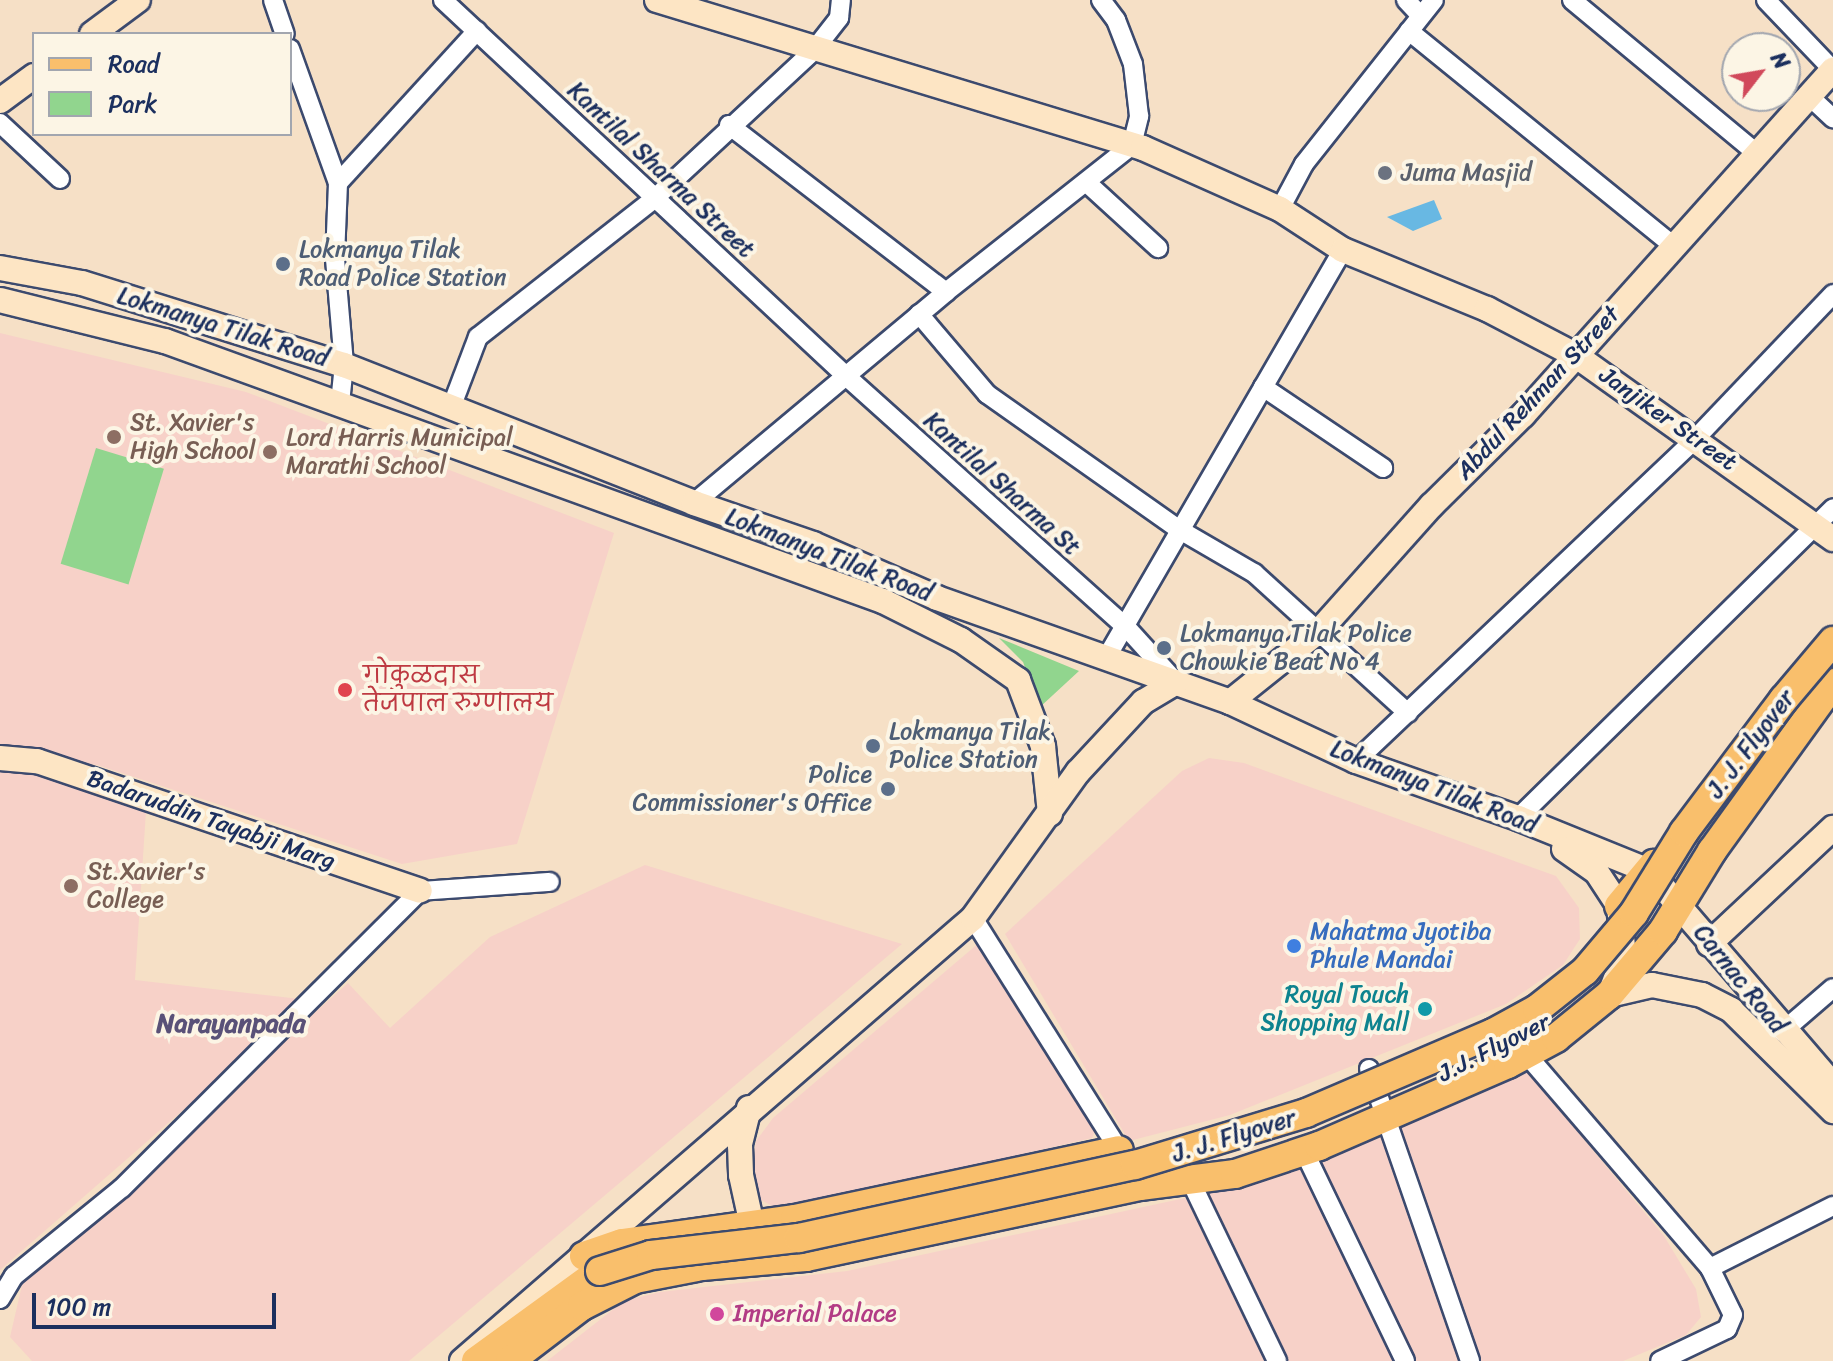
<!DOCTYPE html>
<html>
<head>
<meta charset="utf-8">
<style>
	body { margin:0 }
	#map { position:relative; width:1833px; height:1361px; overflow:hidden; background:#f6e0c6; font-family:Sriracha,"Playpen Sans Deva",sans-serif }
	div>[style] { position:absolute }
	.built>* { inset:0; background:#f7d1c8 }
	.green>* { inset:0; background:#91d58e; transform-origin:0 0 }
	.water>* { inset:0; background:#68b8e3 }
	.roads { filter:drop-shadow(2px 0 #3c4a6e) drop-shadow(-2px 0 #3c4a6e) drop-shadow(0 2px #3c4a6e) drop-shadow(0 -2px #3c4a6e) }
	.street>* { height:18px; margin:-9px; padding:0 9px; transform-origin:9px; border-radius:9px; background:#fff }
	.secondary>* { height:24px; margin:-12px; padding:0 12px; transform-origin:12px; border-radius:12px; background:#fde5c4 }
	.primary>* { height:28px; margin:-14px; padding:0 14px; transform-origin:14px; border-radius:14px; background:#f9bf6c }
	.bridges { filter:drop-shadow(2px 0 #3c4a6e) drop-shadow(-2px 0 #3c4a6e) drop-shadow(0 2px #3c4a6e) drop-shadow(0 -2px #3c4a6e) }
	.primary-bridge>* { height:28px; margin:-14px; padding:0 14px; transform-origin:14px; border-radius:14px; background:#f9bf6c }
	.dots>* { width:22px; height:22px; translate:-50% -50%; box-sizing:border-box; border:4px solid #fcf5e5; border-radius:50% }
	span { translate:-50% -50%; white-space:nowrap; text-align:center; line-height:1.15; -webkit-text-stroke:8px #fcf5e5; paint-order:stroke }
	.street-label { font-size:24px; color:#1b2f5e }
	.worship-label { font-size:24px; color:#5b616d }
	.left { translate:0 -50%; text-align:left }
	.service-label { font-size:24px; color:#4e5e75 }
	.right { translate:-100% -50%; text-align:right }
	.education-label { font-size:24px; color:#785e54 }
	.health-label { font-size:24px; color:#be3a42 }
	.shop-label { font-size:24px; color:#366cbe }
	.culture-label { font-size:24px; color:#0d838f }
	.hotel-label { font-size:24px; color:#b23c85 }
	.neighbourhood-label { font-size:26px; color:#595178; font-weight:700 }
	.legend { position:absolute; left:32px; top:32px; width:260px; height:104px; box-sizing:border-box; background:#fcf5e5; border:2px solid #a2a6af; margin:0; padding:10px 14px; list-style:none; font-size:24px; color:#1b2f5e }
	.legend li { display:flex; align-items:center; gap:16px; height:40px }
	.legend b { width:40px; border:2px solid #a2a6af }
	.north { position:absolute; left:1721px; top:32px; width:80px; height:80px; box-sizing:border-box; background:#fcf5e5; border:2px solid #a2a6af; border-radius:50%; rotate:59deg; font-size:22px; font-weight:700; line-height:32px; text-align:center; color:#1b2f5e }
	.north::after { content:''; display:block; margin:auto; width:28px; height:36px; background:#d1495b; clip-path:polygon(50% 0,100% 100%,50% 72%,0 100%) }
	.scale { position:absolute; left:32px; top:1293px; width:244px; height:36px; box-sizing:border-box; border:4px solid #1b2f5e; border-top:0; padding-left:10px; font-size:24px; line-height:28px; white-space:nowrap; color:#1b2f5e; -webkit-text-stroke:6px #fcf5e5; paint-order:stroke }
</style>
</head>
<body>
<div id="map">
	<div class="built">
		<div style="clip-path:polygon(0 333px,246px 392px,614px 533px,517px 844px,402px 864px,97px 765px,0 750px)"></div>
		<div style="clip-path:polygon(1209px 758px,1244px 763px,1556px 876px,1579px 908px,1580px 939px,1563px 965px,1506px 1004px,1230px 1115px,1129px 1141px,1005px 934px,1182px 771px)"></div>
		<div style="clip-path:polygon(0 761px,44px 765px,146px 811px,135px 980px,309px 1000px,0 1270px)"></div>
		<div style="clip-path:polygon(645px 865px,902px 944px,409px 1361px,32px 1361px,10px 1337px,25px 1272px,348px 983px,390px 1028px,490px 937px)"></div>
		<div style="clip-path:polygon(980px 942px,1096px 1129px,1092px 1138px,780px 1210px,757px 1198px,752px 1171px,756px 1141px,773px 1118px)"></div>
		<div style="clip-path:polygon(1522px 1065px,1664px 1236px,1696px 1289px,1701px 1317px,1686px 1335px,1623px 1361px,547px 1361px,624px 1301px,660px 1292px,847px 1271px,1185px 1198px,1313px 1155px)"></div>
	</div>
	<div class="green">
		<div style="left:96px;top:448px;width:71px;height:121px;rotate:17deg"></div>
		<div style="clip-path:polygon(999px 638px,1079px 671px,1040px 707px,1023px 662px)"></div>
	</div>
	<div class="water">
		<div style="clip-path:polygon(1434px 200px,1442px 219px,1413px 231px,1387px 217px)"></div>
	</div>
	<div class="roads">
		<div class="street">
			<div style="left:273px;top:0;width:36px;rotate:71deg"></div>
			<div style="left:443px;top:0;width:551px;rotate:43.01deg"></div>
			<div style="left:846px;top:376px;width:377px;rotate:41.9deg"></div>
			<div style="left:1127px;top:628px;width:73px;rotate:47.8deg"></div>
			<div style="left:1406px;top:0;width:21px;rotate:47deg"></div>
			<div style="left:1572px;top:0;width:238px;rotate:39.7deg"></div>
			<div style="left:1766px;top:0;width:97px;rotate:46.3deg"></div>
			<div style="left:1409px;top:31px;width:339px;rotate:39.1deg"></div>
			<div style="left:290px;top:49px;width:142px;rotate:70.3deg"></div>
			<div style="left:338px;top:183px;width:76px;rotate:92.3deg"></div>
			<div style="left:335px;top:259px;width:106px;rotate:85.1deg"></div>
			<div style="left:344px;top:365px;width:38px;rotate:96deg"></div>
			<div style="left:1809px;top:96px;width:33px;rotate:43deg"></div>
			<div style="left:0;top:123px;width:82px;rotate:43deg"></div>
			<div style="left:729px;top:125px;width:274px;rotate:37.6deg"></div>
			<div style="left:1086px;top:182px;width:98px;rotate:42.5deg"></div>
			<div style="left:338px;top:183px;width:206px;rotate:-47.6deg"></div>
			<div style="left:1280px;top:209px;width:51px;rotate:-61.9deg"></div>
			<div style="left:1304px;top:164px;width:209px;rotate:-51.6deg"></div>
			<div style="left:919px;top:314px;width:105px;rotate:49.6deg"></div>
			<div style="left:987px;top:394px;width:236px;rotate:35.2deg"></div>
			<div style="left:1180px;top:530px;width:86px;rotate:30.2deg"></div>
			<div style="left:1254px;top:573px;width:208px;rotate:42.3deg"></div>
			<div style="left:1263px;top:387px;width:145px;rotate:34deg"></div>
			<div style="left:451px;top:408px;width:76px;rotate:-69.2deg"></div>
			<div style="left:478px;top:337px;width:225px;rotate:-38.1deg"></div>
			<div style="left:655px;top:198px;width:217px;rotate:-42.9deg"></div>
			<div style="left:814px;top:50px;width:41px;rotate:-52deg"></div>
			<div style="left:839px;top:18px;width:18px;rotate:-84deg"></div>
			<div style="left:694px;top:503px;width:329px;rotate:-39.9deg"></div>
			<div style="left:946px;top:292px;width:237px;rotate:-38.3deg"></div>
			<div style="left:1132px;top:145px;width:30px;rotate:-76deg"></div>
			<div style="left:1139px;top:116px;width:52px;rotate:-96.6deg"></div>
			<div style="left:1133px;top:64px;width:47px;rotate:-111.1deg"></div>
			<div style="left:1116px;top:20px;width:25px;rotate:-127deg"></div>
			<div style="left:1105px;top:660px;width:474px;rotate:-59.9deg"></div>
			<div style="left:1356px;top:761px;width:469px;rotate:-43.5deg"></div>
			<div style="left:1696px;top:438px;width:199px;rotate:-46.4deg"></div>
			<div style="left:1518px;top:818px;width:442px;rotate:-44.5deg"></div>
			<div style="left:973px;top:918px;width:274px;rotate:57.8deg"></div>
			<div style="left:1782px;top:1032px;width:67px;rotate:-40.8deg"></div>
			<div style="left:1526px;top:1054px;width:282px;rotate:49.3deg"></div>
			<div style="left:1710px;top:1268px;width:52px;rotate:63.9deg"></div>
			<div style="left:1733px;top:1315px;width:15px;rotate:113deg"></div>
			<div style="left:1727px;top:1329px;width:74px;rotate:154.5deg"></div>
			<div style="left:1369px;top:1069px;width:309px;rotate:70.9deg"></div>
			<div style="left:1304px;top:1151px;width:233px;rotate:64.3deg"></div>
			<div style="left:1190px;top:1180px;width:201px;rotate:64.3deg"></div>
			<div style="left:1710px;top:1268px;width:138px;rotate:-26.8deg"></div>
			<div style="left:0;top:1299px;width:27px;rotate:-59deg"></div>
			<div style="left:14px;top:1276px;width:139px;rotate:-39.2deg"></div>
			<div style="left:122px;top:1188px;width:421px;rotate:-44.9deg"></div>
			<div style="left:420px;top:891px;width:130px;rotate:-4deg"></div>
		</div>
		<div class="secondary">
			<div style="left:657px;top:0;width:508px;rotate:16.94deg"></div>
			<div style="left:1143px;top:148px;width:150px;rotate:24deg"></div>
			<div style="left:1280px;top:209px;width:75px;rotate:33.1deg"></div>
			<div style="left:1343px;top:250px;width:156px;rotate:22.3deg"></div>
			<div style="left:1487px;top:309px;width:99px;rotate:27.6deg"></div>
			<div style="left:1575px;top:355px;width:317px;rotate:35.5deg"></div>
			<div style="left:92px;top:34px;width:57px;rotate:-36.5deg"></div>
			<div style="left:0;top:101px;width:42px;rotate:-36.3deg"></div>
			<div style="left:0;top:268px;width:83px;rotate:10.4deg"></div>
			<div style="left:82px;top:283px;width:275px;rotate:17.4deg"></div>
			<div style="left:344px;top:365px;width:376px;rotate:21.5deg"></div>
			<div style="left:694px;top:503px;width:126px;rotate:19deg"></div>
			<div style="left:813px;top:544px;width:135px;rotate:23.5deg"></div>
			<div style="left:937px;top:598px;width:311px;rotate:19.5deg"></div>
			<div style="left:1230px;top:702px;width:139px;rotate:25.1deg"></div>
			<div style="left:1356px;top:761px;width:172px;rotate:19.4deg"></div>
			<div style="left:1518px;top:818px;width:141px;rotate:22deg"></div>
			<div style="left:1649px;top:871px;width:282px;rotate:49.3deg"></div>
			<div style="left:0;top:300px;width:170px;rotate:14deg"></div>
			<div style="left:165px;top:341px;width:764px;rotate:19.91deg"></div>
			<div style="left:883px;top:601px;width:87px;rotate:26.6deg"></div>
			<div style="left:961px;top:640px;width:70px;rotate:35.1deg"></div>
			<div style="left:1018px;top:680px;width:71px;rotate:69.3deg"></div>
			<div style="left:1043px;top:746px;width:68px;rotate:84.1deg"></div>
			<div style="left:1230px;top:702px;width:117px;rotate:-38.7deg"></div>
			<div style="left:1321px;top:629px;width:166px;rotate:-48.2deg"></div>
			<div style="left:1432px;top:505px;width:128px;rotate:-44.7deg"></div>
			<div style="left:1523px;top:415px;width:464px;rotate:-48.1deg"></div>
			<div style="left:0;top:758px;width:37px;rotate:5deg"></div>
			<div style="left:37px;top:761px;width:404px;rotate:18.7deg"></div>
			<div style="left:1564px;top:849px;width:39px;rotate:35deg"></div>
			<div style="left:1596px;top:871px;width:42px;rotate:56.7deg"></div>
			<div style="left:1619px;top:906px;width:51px;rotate:84.4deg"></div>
			<div style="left:1624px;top:957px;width:31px;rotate:111deg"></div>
			<div style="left:1709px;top:944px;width:170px;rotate:-43.1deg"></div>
			<div style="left:1609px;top:995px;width:44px;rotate:-13.1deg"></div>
			<div style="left:1652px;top:985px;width:51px;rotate:11.3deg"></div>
			<div style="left:1702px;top:995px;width:33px;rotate:27deg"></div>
			<div style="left:1731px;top:1010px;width:144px;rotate:44.7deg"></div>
			<div style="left:749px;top:1108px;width:38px;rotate:104deg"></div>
			<div style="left:740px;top:1145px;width:30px;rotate:88deg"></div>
			<div style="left:741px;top:1175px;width:51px;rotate:77.6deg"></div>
			<div style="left:752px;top:1225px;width:16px;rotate:50deg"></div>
			<div style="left:462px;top:1361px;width:676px;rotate:-40.92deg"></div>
			<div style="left:973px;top:918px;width:180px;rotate:-54.3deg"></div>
			<div style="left:1078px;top:772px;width:96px;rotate:-47.1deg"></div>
			<div style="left:1143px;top:702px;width:39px;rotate:-31deg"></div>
		</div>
		<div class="primary">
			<div style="left:1619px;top:906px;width:55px;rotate:-50.2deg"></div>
			<div style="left:584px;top:1256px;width:40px;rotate:-18.9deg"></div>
			<div style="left:622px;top:1243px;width:175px;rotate:-7.9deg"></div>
			<div style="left:795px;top:1219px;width:331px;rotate:-12deg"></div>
			<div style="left:476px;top:1361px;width:153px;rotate:-36deg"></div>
			<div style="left:510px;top:1361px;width:91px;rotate:-37.4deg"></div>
			<div style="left:582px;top:1306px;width:59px;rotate:-27deg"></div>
			<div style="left:635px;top:1279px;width:68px;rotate:-11deg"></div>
			<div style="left:702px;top:1266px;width:104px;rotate:-4.9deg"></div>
			<div style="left:806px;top:1257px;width:341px;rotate:-12deg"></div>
			<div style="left:1140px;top:1186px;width:96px;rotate:-7.2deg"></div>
			<div style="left:1235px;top:1174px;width:89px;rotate:-18.4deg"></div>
			<div style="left:1319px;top:1146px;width:206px;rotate:-23.5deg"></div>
			<div style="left:1508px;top:1064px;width:55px;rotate:-28.4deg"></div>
			<div style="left:1556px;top:1038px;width:68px;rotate:-39.1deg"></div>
			<div style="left:1609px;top:995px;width:84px;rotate:-49.8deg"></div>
			<div style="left:1663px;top:931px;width:94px;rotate:-58.5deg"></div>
			<div style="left:1712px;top:851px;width:207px;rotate:-54.2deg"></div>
		</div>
	</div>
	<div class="bridges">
		<div class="primary-bridge">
			<div style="left:600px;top:1271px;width:53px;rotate:-17.4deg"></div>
			<div style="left:651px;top:1255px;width:149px;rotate:-6.6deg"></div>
			<div style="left:799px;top:1238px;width:344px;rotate:-12.3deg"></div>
			<div style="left:1135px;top:1165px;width:179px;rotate:-16.9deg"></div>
			<div style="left:1306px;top:1113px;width:203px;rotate:-23.2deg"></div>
			<div style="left:1493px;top:1033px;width:50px;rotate:-28.6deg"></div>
			<div style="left:1537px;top:1009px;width:61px;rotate:-38.4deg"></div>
			<div style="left:1585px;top:971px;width:76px;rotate:-49.8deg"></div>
			<div style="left:1634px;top:913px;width:95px;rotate:-58.3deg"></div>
			<div style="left:1684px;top:832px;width:166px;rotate:-53.1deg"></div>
			<div style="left:1784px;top:699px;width:76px;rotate:-49.8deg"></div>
		</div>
	</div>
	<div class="dots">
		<div style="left:1385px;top:173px;background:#6b7280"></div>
		<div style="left:283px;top:264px;background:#5c6f8a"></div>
		<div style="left:114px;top:437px;background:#8d6e63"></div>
		<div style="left:270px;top:452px;background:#8d6e63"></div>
		<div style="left:1164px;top:648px;background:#5c6f8a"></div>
		<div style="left:345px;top:690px;background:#e0444e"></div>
		<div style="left:873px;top:746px;background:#5c6f8a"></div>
		<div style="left:888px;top:789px;background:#5c6f8a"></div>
		<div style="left:71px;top:886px;background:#8d6e63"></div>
		<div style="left:1294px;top:946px;background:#3f7fe0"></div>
		<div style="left:1425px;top:1009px;background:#0f9aa8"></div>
		<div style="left:717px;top:1314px;background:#d1479c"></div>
	</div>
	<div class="street-label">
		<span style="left:661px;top:170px;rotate:43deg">Kantilal Sharma Street</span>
		<span style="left:223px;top:327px;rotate:17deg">Lokmanya Tilak Road</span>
		<span style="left:1538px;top:393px;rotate:-47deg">Abdul Rehman Street</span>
		<span style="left:1668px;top:419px;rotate:35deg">Janjiker Street</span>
		<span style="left:1002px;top:484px;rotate:42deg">Kantilal Sharma St</span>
		<span style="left:829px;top:555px;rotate:21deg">Lokmanya Tilak Road</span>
		<span style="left:1751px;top:744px;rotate:-53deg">J. J. Flyover</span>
		<span style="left:1434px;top:787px;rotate:21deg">Lokmanya Tilak Road</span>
		<span style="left:211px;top:820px;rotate:19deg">Badaruddin Tayabji Marg</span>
		<span style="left:1740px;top:979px;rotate:51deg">Carnac Road</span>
		<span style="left:1494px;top:1048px;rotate:-27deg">J.J. Flyover</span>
		<span style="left:1234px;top:1136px;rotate:-17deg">J. J. Flyover</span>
	</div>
	<div class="worship-label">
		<span class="left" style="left:1401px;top:173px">Juma Masjid</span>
	</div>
	<div class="service-label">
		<span class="left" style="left:299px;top:264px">Lokmanya Tilak<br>Road Police Station</span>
		<span class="left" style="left:1180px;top:648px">Lokmanya Tilak Police<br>Chowkie Beat No 4</span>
		<span class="left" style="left:889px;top:746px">Lokmanya Tilak<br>Police Station</span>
		<span class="right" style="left:872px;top:789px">Police<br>Commissioner's Office</span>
	</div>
	<div class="education-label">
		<span class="left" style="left:130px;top:437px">St. Xavier's<br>High School</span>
		<span class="left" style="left:286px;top:452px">Lord Harris Municipal<br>Marathi School</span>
		<span class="left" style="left:87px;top:886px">St.Xavier's<br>College</span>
	</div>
	<div class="health-label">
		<span class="left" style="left:363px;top:690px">गोकुळदास<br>तेजपाल रुग्णालय</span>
	</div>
	<div class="shop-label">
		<span class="left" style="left:1310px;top:946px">Mahatma Jyotiba<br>Phule Mandai</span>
	</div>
	<div class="culture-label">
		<span class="right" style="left:1409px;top:1009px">Royal Touch<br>Shopping Mall</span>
	</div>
	<div class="hotel-label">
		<span class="left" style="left:733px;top:1314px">Imperial Palace</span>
	</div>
	<div class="neighbourhood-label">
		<span style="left:231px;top:1024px">Narayanpada</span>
	</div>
	<ul class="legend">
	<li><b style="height:10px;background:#f9bf6c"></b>Road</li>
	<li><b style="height:22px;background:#91d58e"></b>Park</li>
	</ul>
	<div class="north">N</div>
	<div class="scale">100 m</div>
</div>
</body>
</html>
